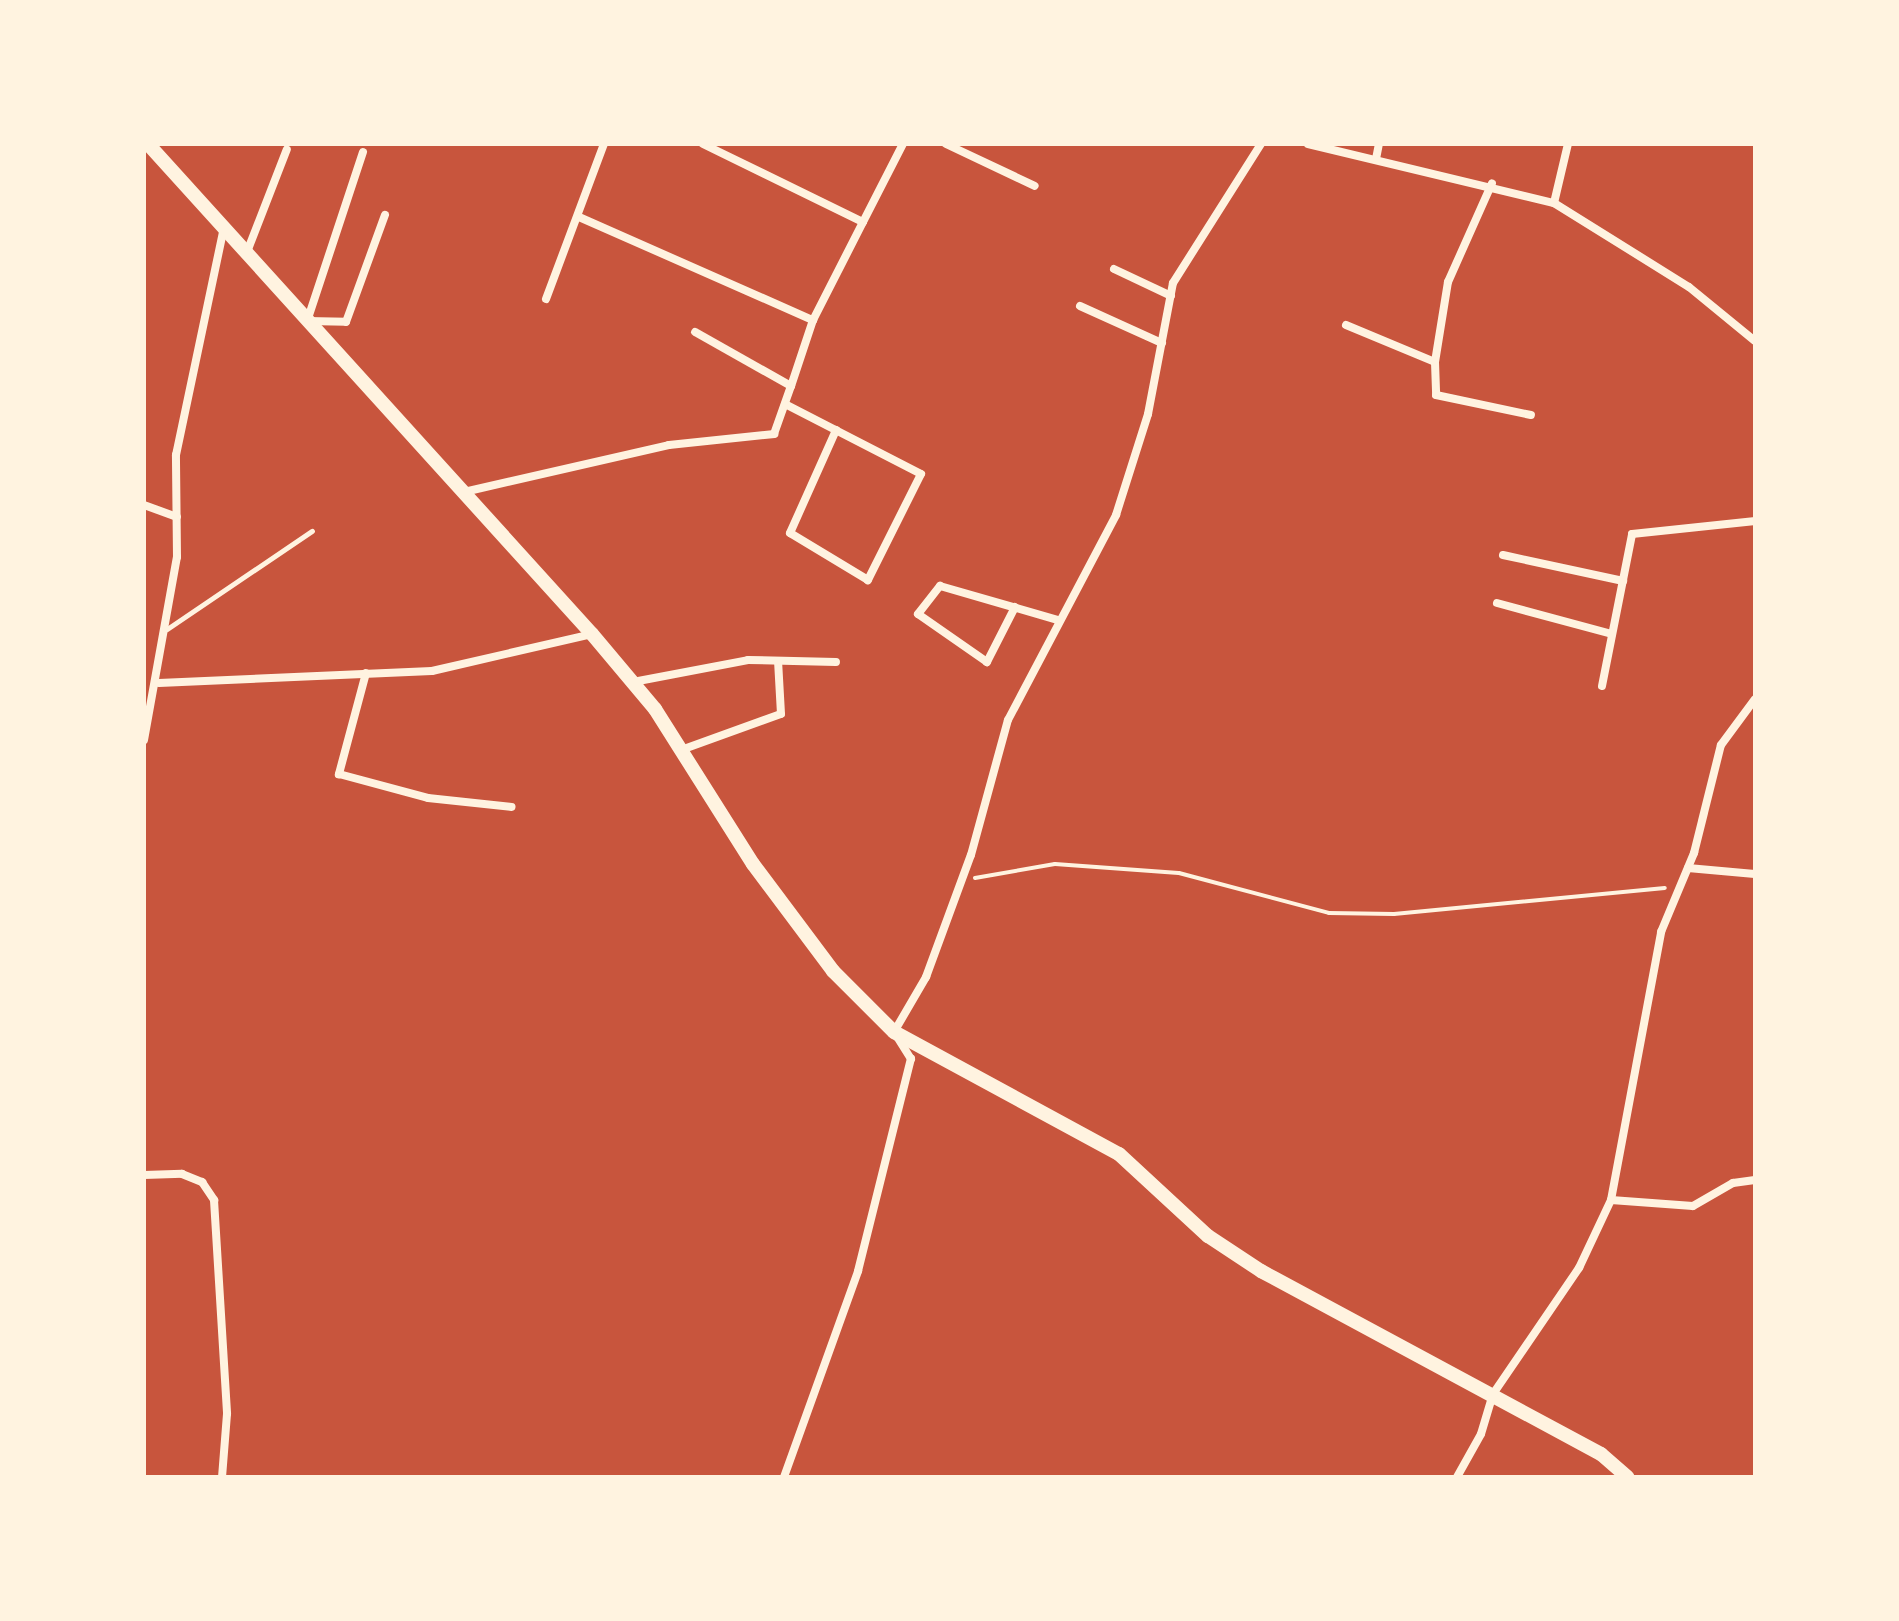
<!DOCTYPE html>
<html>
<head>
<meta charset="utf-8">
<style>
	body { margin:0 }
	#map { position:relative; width:1899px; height:1621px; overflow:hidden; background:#c8553d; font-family:Helvetica,sans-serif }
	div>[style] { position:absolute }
	.path>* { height:4px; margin:-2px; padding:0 2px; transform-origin:2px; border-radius:2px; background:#fff3e0 }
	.service>* { height:5px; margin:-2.5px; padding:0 2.5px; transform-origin:2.5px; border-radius:2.5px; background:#fff3e0 }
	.minor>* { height:8px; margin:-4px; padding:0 4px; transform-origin:4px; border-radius:4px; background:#fff3e0 }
	.tertiary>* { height:14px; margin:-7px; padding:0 7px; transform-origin:7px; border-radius:7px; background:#fff3e0 }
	span { translate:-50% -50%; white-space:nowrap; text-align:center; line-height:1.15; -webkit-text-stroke:6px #fff3e0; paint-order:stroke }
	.frame { position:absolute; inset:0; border:146px solid #fff3e0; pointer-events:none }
</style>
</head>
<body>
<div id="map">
	<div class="path">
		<div style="left:975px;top:878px;width:81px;rotate:-9.9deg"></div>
		<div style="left:1055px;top:864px;width:124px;rotate:4.2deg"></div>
		<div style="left:1179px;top:873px;width:155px;rotate:14.9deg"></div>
		<div style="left:1329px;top:913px;width:65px;rotate:0.9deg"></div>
		<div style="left:1394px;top:914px;width:272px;rotate:-5.5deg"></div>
	</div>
	<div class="service">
		<div style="left:167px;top:629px;width:175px;rotate:-34.1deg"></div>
	</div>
	<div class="minor">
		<div style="left:703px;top:144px;width:178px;rotate:26deg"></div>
		<div style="left:863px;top:222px;width:110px;rotate:117deg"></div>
		<div style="left:946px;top:144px;width:98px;rotate:25.3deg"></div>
		<div style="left:1308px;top:144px;width:253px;rotate:13.5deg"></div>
		<div style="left:1554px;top:203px;width:159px;rotate:31.9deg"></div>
		<div style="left:1689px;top:287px;width:85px;rotate:39.3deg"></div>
		<div style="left:363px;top:152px;width:178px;rotate:108.3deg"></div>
		<div style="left:307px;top:321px;width:39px;rotate:1deg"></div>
		<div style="left:346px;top:322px;width:114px;rotate:-70deg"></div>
		<div style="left:1376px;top:159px;width:15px;rotate:-79deg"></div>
		<div style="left:1554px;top:203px;width:61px;rotate:-76.7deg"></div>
		<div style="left:579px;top:217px;width:256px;rotate:23.8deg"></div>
		<div style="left:813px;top:320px;width:70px;rotate:108.4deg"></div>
		<div style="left:791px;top:386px;width:110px;rotate:-150.6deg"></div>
		<div style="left:863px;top:222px;width:88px;rotate:-62.9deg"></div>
		<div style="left:247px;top:252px;width:110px;rotate:-68.8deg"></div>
		<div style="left:1114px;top:269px;width:63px;rotate:25.3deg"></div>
		<div style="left:546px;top:299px;width:165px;rotate:-69.5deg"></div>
		<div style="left:1080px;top:306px;width:90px;rotate:24.3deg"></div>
		<div style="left:1346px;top:325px;width:96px;rotate:22.6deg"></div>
		<div style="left:1435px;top:362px;width:33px;rotate:88deg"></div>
		<div style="left:1436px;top:395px;width:97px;rotate:11.9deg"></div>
		<div style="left:1435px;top:362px;width:81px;rotate:-80.8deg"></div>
		<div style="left:1448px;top:282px;width:108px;rotate:-66deg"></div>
		<div style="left:785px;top:404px;width:153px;rotate:27.2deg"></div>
		<div style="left:921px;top:474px;width:119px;rotate:116.6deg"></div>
		<div style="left:868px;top:580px;width:91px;rotate:-148.9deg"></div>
		<div style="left:790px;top:533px;width:113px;rotate:-65.9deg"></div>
		<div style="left:464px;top:492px;width:210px;rotate:-12.9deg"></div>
		<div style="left:669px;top:445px;width:106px;rotate:-6deg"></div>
		<div style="left:774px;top:434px;width:51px;rotate:-70.5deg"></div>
		<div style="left:144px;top:505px;width:35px;rotate:20deg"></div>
		<div style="left:1503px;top:555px;width:123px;rotate:12.2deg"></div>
		<div style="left:1497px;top:603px;width:119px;rotate:15.1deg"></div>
		<div style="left:1015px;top:607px;width:62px;rotate:117deg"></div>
		<div style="left:987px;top:662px;width:84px;rotate:-145.2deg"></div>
		<div style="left:918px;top:614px;width:36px;rotate:-52deg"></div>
		<div style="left:940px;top:586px;width:123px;rotate:16.1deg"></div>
		<div style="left:366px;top:673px;width:105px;rotate:105deg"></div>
		<div style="left:339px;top:774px;width:92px;rotate:15.1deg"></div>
		<div style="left:428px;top:798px;width:84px;rotate:6.1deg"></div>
		<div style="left:633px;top:682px;width:117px;rotate:-10.8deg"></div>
		<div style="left:748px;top:660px;width:88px;rotate:1.3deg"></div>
		<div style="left:159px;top:683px;width:273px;rotate:-2.5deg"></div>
		<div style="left:432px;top:671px;width:164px;rotate:-13deg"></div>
		<div style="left:1602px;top:686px;width:155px;rotate:-78.8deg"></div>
		<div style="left:1632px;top:534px;width:124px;rotate:-6deg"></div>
		<div style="left:144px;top:740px;width:186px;rotate:-79.8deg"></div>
		<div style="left:177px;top:557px;width:102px;rotate:-90.6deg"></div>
		<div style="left:176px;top:455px;width:233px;rotate:-78.1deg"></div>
		<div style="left:681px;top:750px;width:106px;rotate:-19.8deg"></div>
		<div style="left:781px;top:714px;width:53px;rotate:-93.2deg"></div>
		<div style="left:1688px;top:868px;width:67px;rotate:5.1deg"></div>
		<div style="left:144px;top:1175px;width:38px;rotate:-2deg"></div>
		<div style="left:182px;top:1174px;width:22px;rotate:22deg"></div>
		<div style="left:202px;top:1182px;width:22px;rotate:56deg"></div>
		<div style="left:214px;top:1200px;width:214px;rotate:86.5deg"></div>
		<div style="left:227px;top:1414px;width:63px;rotate:94.5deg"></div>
		<div style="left:1611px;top:1200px;width:82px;rotate:4.2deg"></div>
		<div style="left:1693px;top:1206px;width:46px;rotate:-29.9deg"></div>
		<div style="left:1733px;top:1183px;width:22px;rotate:-8deg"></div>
		<div style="left:784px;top:1477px;width:219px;rotate:-70.2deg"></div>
		<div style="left:858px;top:1271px;width:219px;rotate:-76deg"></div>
		<div style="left:911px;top:1059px;width:32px;rotate:-122deg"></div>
		<div style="left:894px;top:1032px;width:64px;rotate:-59.8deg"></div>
		<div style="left:926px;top:977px;width:130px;rotate:-69.8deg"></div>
		<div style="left:971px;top:855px;width:140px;rotate:-74.7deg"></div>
		<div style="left:1008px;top:720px;width:232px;rotate:-62.2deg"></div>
		<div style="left:1116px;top:515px;width:106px;rotate:-72.4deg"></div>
		<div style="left:1148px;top:414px;width:133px;rotate:-79.2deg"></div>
		<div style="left:1173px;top:283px;width:165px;rotate:-57.7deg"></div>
		<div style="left:1457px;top:1477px;width:49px;rotate:-60.8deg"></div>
		<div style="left:1481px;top:1434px;width:42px;rotate:-73.3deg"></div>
		<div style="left:1493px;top:1394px;width:153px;rotate:-55.7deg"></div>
		<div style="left:1579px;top:1268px;width:75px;rotate:-64.8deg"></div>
		<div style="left:1611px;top:1200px;width:273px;rotate:-79.4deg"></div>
		<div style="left:1661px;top:932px;width:86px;rotate:-67.3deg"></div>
		<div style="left:1694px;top:853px;width:111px;rotate:-76deg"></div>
		<div style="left:1721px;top:745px;width:57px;rotate:-53.5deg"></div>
	</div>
	<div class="tertiary">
		<div style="left:148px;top:144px;width:661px;rotate:47.82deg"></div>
		<div style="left:592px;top:634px;width:98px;rotate:50deg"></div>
		<div style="left:655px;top:709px;width:183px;rotate:57.7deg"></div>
		<div style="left:753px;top:864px;width:134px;rotate:53.2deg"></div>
		<div style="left:833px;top:971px;width:86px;rotate:45deg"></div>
		<div style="left:894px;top:1032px;width:256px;rotate:28.5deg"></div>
		<div style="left:1119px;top:1154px;width:121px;rotate:42.7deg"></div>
		<div style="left:1208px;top:1236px;width:64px;rotate:33.4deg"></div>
		<div style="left:1261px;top:1271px;width:386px;rotate:28.3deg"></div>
		<div style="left:1601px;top:1454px;width:35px;rotate:41deg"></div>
	</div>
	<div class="frame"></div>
</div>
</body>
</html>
